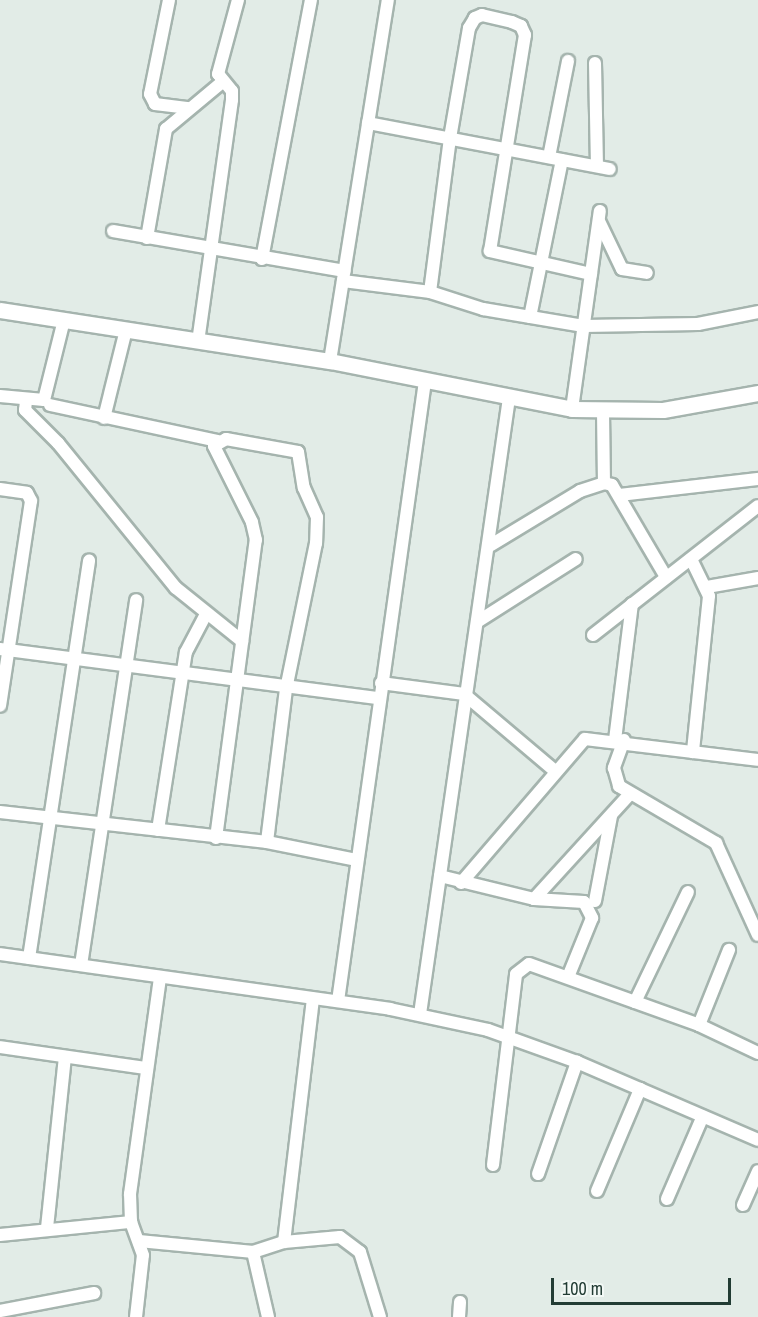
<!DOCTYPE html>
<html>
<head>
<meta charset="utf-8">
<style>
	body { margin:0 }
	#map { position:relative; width:758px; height:1317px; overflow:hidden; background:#e2ece7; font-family:"Archivo Narrow",sans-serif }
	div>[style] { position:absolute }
	.roads { filter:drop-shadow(2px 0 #a5b4ae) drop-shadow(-2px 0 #a5b4ae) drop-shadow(0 2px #a5b4ae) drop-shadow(0 -2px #a5b4ae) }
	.minor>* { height:12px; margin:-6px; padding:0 6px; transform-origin:6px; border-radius:6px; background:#fff }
	.tertiary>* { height:15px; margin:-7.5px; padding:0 7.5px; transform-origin:7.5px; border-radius:7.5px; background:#fff }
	span { translate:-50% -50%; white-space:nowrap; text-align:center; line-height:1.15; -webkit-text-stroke:4.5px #f2f8f5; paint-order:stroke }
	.scale { position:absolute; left:551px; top:1278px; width:180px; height:27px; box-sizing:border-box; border:3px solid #223c34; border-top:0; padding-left:8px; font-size:18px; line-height:21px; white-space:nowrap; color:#223c34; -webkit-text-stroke:4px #f2f8f5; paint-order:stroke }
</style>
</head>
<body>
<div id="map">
	<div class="roads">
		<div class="minor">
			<div style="left:169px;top:0;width:96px;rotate:101.4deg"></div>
			<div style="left:150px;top:94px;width:11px;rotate:63deg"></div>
			<div style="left:155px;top:104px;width:34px;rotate:7deg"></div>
			<div style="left:595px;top:63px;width:103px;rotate:88.9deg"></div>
			<div style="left:368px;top:123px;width:246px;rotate:10.8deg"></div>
			<div style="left:549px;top:157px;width:98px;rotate:-78.8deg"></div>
			<div style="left:599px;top:221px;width:53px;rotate:64.4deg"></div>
			<div style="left:622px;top:269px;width:25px;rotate:9deg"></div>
			<div style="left:113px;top:231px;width:235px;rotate:9.8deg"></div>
			<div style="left:147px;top:238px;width:111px;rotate:-80.1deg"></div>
			<div style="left:166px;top:129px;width:72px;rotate:-39.9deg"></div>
			<div style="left:262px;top:259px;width:264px;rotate:-79.3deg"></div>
			<div style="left:591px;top:274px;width:104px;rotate:-167.2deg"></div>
			<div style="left:490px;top:251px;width:219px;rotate:-80.8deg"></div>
			<div style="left:525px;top:35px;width:10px;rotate:-114deg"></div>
			<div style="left:521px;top:26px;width:10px;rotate:-156deg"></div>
			<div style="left:512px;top:22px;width:31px;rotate:-167deg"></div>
			<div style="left:482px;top:15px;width:8px;rotate:157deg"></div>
			<div style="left:475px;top:18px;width:12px;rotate:121deg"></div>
			<div style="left:469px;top:28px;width:112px;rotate:99.8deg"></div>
			<div style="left:450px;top:138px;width:155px;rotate:97.4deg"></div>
			<div style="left:430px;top:292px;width:56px;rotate:17.8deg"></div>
			<div style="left:483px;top:309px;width:102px;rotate:9.6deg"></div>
			<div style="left:584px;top:326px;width:114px;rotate:-1deg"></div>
			<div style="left:698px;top:324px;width:61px;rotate:-11.3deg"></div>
			<div style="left:343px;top:281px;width:88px;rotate:7.2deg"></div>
			<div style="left:530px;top:317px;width:160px;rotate:-78.5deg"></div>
			<div style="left:198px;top:342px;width:244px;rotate:-82deg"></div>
			<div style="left:232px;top:100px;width:9px;rotate:-90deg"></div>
			<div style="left:232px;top:91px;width:22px;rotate:-129deg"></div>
			<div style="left:218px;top:74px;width:77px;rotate:-74.9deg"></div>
			<div style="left:330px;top:361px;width:366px;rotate:-80.9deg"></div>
			<div style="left:0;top:396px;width:44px;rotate:5.2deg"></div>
			<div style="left:44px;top:400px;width:82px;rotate:-76deg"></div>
			<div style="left:26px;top:401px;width:9px;rotate:96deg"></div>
			<div style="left:25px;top:410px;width:47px;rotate:45deg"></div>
			<div style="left:58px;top:443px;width:187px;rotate:50.9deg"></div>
			<div style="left:176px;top:588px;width:85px;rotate:38.8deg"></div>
			<div style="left:50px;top:405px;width:172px;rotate:12.1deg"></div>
			<div style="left:572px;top:409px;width:200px;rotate:-82deg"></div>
			<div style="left:603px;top:412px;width:71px;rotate:89.2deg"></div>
			<div style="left:104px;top:418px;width:91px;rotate:-76deg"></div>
			<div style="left:0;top:489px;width:27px;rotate:8deg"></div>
			<div style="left:27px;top:493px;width:9px;rotate:63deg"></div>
			<div style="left:31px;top:501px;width:207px;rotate:98.6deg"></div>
			<div style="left:619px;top:495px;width:140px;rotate:-6.6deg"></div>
			<div style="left:491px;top:545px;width:104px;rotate:-31.2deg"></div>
			<div style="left:580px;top:491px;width:25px;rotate:-18deg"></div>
			<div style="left:604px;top:483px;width:8px;rotate:14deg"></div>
			<div style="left:612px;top:485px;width:107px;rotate:59.6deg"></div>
			<div style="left:691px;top:559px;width:41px;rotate:64.1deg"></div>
			<div style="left:709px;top:596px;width:157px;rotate:95.9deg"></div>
			<div style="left:707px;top:587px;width:52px;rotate:-10deg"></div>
			<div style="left:477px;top:622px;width:117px;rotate:-32.5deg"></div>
			<div style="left:593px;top:635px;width:209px;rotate:-38deg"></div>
			<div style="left:0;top:649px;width:382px;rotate:7.4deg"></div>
			<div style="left:381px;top:683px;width:84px;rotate:7.5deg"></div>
			<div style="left:464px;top:694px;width:119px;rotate:40.2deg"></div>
			<div style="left:615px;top:740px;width:137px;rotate:-82.9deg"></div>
			<div style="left:624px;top:740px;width:30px;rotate:110deg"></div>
			<div style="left:614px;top:768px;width:19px;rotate:74deg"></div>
			<div style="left:619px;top:786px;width:113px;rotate:30.4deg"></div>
			<div style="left:716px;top:843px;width:101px;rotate:65.5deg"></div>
			<div style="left:0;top:812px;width:269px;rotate:6.4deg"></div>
			<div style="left:267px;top:842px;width:92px;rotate:11.3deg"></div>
			<div style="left:158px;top:830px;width:180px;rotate:-81.1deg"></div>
			<div style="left:186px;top:652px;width:43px;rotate:-62.2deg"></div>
			<div style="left:216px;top:838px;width:301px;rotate:-82.4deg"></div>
			<div style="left:256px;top:540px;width:18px;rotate:-103deg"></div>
			<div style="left:252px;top:522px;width:85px;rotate:-116.6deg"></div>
			<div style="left:214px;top:446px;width:14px;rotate:-30deg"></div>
			<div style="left:226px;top:439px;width:73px;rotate:10.2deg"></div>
			<div style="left:298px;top:452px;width:36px;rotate:81deg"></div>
			<div style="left:304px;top:488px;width:32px;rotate:66deg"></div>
			<div style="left:317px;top:517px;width:26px;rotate:92deg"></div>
			<div style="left:316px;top:543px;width:149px;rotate:101.6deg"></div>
			<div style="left:286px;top:689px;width:154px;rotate:97.1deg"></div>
			<div style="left:440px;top:876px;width:97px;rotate:13.7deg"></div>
			<div style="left:534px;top:899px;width:50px;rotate:3.4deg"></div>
			<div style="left:584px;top:902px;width:18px;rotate:63deg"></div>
			<div style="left:592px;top:918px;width:64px;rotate:112.1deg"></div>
			<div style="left:461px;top:883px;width:190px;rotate:-49.3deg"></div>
			<div style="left:585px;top:739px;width:174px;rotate:6.9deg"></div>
			<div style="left:534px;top:899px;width:142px;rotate:-47.6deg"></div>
			<div style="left:595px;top:901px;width:86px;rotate:-79.3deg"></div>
			<div style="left:0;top:954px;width:394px;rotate:8deg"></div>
			<div style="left:390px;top:1009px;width:100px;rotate:12.1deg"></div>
			<div style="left:488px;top:1030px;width:95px;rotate:19.8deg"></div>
			<div style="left:577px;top:1062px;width:197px;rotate:23.3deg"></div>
			<div style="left:29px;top:958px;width:402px;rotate:-81.4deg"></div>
			<div style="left:81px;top:965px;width:369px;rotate:-81.4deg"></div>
			<div style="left:338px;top:1001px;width:626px;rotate:-82.01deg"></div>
			<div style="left:635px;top:1002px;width:122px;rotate:-64.3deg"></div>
			<div style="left:420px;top:1014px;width:622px;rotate:-81.78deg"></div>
			<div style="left:699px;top:1025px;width:81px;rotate:-68.2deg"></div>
			<div style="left:0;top:1047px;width:148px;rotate:8.2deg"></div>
			<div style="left:493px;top:1165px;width:192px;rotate:-83.1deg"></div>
			<div style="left:516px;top:974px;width:16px;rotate:-38deg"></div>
			<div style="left:529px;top:964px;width:181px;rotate:19.7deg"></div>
			<div style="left:699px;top:1025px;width:65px;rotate:25.4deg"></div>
			<div style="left:538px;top:1174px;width:119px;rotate:-70.8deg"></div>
			<div style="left:597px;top:1191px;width:111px;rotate:-67.1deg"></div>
			<div style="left:667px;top:1199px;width:90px;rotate:-66.6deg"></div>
			<div style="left:743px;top:1205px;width:37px;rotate:-66deg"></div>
			<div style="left:47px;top:1228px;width:172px;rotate:-84deg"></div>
			<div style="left:0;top:1235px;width:132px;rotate:-5.7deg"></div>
			<div style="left:139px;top:1241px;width:115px;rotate:5.5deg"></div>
			<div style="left:253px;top:1252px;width:33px;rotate:-18deg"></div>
			<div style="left:284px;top:1242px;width:56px;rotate:-5.1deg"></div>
			<div style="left:340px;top:1237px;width:25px;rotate:37deg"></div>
			<div style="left:360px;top:1252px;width:68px;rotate:72.9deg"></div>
			<div style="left:284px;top:1242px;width:245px;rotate:-83.2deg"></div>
			<div style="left:253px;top:1252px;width:67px;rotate:77deg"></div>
			<div style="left:0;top:1311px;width:96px;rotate:-10.8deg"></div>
			<div style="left:136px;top:1317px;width:62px;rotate:-83.6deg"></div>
			<div style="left:143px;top:1255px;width:35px;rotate:-110deg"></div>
			<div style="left:131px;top:1222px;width:28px;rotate:-92deg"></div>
			<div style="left:130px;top:1194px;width:219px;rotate:-82.1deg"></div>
			<div style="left:459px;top:1317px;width:15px;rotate:-86deg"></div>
		</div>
		<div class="tertiary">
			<div style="left:0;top:310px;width:334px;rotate:8.8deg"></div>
			<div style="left:330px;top:361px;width:247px;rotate:11.2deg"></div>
			<div style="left:572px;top:409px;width:91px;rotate:0.6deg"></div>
			<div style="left:663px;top:410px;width:97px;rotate:-10.1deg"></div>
		</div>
	</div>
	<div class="scale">100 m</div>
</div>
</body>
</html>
